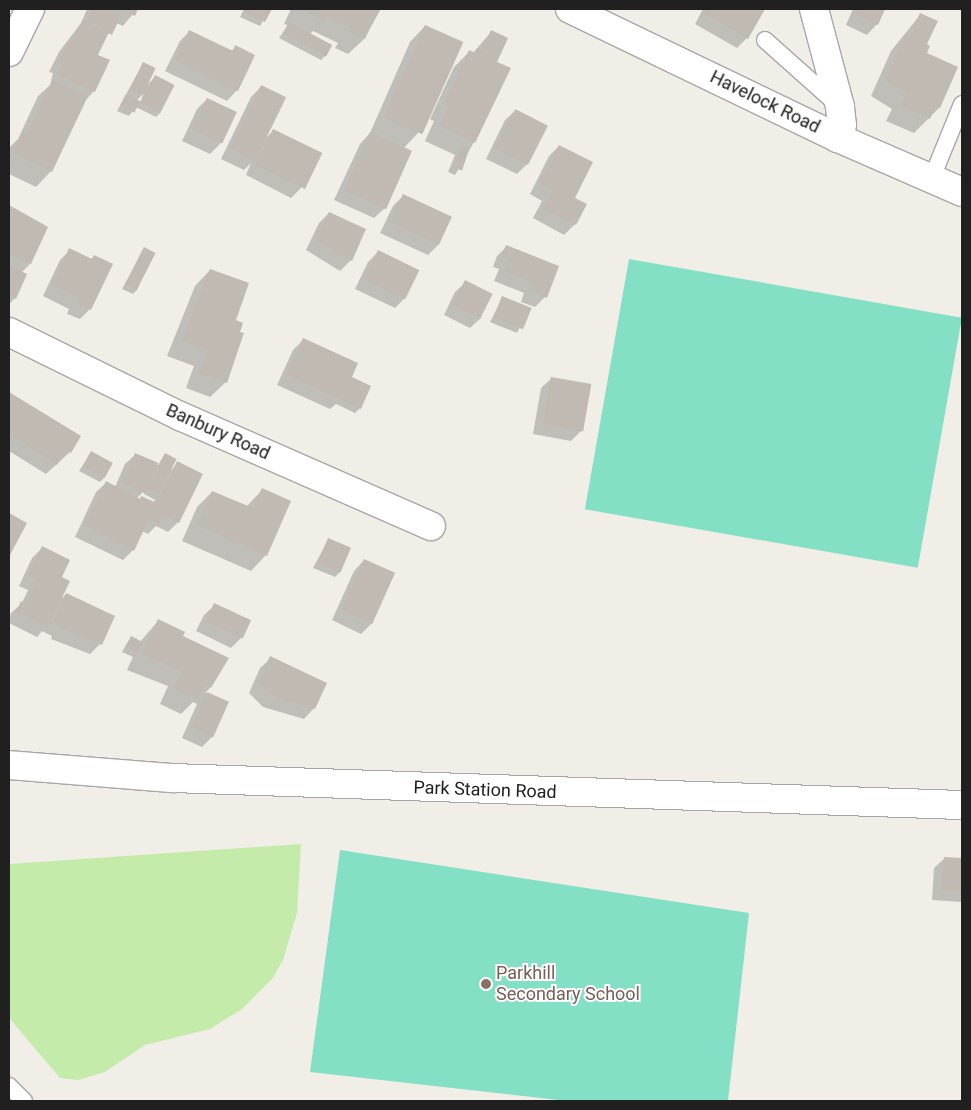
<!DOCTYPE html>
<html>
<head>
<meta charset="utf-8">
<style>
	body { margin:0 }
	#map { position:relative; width:971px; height:1110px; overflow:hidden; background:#f0eee6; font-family:Roboto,sans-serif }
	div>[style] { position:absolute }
	.grass>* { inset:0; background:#c5ebab }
	.pitch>* { inset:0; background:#83e0c5; transform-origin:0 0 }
	.shadow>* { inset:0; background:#0003 }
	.building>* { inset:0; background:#c1bab2; transform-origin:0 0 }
	.roads { filter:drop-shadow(1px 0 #a7a7a7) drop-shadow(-1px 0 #a7a7a7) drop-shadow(0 1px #a7a7a7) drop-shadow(0 -1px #a7a7a7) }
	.service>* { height:16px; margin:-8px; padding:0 8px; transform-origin:8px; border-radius:8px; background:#fff }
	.minor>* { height:28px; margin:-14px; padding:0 14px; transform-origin:14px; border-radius:14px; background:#fff }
	.dots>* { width:14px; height:14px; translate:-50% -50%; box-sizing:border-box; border:2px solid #fff; border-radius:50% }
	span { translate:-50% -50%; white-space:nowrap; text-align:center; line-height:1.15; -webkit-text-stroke:4px #fff; paint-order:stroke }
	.street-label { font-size:18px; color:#202020 }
	.education-label { font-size:18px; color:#785e54 }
	.left { translate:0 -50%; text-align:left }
	.frame { position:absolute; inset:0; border:10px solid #202020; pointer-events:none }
</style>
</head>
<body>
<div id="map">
	<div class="grass">
		<div style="clip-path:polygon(301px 844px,297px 913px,283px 960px,273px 978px,242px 1009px,210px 1029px,145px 1045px,105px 1072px,78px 1080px,60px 1078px,9px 1018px,9px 864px)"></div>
	</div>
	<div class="pitch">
		<div style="left:629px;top:259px;width:338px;height:254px;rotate:10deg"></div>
		<div style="clip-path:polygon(340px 850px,749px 913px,728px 1101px,567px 1101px,310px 1072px)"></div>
	</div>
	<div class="shadow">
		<div style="clip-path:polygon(87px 9px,137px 9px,123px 26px,116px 23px,103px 42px,97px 55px,94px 91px,85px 101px,51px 171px,36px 187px,9px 174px,9px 148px,18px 139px,38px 96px,50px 85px,53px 73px,49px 72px,59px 52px,81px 23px)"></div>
		<div style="clip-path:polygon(244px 9px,270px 9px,260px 26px,240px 17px)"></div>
		<div style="clip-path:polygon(291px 9px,381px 9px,364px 39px,348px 54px,335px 48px,338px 43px,313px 31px,310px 34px,326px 55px,321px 60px,279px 38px,288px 25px,284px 24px)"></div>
		<div style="clip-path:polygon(703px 9px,764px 9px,747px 38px,737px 48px,695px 24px)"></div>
		<div style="clip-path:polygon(853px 9px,884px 9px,877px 24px,867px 35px,846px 25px)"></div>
		<div style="clip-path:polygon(920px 15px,925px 54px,957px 68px,939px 108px,914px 133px,886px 121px,892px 109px,871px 96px,891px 51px)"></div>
		<div style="clip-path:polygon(425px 26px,462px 43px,418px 133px,403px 149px,385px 208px,374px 218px,334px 200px,360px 144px,370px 133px,410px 42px)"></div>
		<div style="clip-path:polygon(190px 31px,231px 51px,236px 47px,253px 55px,237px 90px,227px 101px,165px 71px,180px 41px)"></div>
		<div style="clip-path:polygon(491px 32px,496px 62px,474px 142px,455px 175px,448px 172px,455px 155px,425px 141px,434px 121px,430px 119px,454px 67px,470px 51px,473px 53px)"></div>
		<div style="clip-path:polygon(evenodd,143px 63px,148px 84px,155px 77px,161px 112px,156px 117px,136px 107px,129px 116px,117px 111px,143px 63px,144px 93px,140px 102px,137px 100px,144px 93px)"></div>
		<div style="clip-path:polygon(261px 87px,265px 139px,273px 131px,301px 188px,291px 198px,246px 175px,251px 163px,244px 170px,221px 159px,251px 97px)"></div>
		<div style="clip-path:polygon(207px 99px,220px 144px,210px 154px,182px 141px,197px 109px)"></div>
		<div style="clip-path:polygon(516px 110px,527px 164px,517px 174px,486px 159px,505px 120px)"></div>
		<div style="clip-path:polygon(559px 146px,573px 199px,585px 204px,575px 224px,564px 235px,533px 218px,542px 201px,530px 194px,549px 156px)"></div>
		<div style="clip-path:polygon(403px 196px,438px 245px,428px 255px,380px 233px,393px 206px)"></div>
		<div style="clip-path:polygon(9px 206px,47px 227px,30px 264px,21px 273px,15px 298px,9px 304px)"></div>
		<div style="clip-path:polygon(329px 213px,365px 230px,351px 260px,340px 271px,306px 250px,319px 223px)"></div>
		<div style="clip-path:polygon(507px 246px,545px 297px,535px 307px,521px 302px,524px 293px,494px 281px,499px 269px,493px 267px,497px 256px)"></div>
		<div style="clip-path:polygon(144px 249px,137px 290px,133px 294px,122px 289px)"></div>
		<div style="clip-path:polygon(70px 250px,90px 260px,94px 256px,90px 309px,80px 319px,67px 314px,69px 309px,43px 296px,60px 260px)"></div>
		<div style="clip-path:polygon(378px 252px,405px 298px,395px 308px,355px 289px,368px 262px)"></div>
		<div style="clip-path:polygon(210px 270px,234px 321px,226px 382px,210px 397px,186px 388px,194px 366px,167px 356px,195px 286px)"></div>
		<div style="clip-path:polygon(466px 282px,481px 318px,470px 328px,444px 315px,455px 292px)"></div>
		<div style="clip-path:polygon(503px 297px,530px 308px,517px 333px,490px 322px)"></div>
		<div style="clip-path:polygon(303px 340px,348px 383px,360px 408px,355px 413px,336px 404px,330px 409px,277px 385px,293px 350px)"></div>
		<div style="clip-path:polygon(552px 378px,581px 431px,571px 441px,533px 434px,541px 388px)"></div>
		<div style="clip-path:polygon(10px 393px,70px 452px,46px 474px,9px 451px)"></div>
		<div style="clip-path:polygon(91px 453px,105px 477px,100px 482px,79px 471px)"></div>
		<div style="clip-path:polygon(evenodd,136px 454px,158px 465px,165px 454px,171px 470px,178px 463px,178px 522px,168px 532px,156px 526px,148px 534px,142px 531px,133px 550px,123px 560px,75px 537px,96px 492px,107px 482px,115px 487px,125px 464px,136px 454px,146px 489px,144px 494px,155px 500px,153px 503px,137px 498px,146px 489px)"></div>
		<div style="clip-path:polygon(262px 490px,266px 555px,251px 571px,182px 541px,197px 507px,212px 492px,246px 507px)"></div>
		<div style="clip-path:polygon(328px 540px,340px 572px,335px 577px,313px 568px)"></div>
		<div style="clip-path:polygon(42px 548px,60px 577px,60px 600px,66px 594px,100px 644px,90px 654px,51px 639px,52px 636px,42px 631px,37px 637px,9px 623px,11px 613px,22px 603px,28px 590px,19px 586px,32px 558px)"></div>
		<div style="clip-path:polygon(364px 560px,371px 624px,361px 634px,332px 620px,354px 571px)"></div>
		<div style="clip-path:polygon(215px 605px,249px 621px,241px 638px,231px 648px,196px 631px,204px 615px)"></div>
		<div style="clip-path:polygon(158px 621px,181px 637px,210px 688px,205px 693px,228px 702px,212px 737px,202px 747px,182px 738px,197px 704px,193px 702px,181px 714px,160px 704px,168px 686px,127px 670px,133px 657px,122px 652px,127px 643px,132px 638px,140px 642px)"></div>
		<div style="clip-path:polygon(271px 658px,314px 708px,304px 719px,263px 707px,249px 693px,260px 668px)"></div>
		<div style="clip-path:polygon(945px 858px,962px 859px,962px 902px,932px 900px,934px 868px)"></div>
	</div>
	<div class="building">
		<div style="clip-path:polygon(92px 9px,138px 9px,135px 16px,123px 11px,112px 35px,87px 19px)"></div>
		<div style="clip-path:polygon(246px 9px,272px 9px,265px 22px,244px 12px)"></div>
		<div style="clip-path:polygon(300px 9px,379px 9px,365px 39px,350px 32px,352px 28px,327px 16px,324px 21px)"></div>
		<div style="clip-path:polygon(706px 9px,765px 9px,748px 39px,704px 13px)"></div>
		<div style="clip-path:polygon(858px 9px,885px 9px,878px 25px,855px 15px)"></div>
		<div style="clip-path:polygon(920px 13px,938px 21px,927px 44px,930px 46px,927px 53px,958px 67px,940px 108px,936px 106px,930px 119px,901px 106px,907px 93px,885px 81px,906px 34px,910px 36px)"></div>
		<div style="clip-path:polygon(83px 19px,108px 34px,98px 55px,110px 60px,95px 92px,57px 74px,62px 63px,59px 61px,69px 40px,72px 42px)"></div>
		<div style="left:289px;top:22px;width:49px;height:13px;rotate:28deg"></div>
		<div style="left:425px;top:25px;width:42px;height:101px;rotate:24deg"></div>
		<div style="clip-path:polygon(189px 30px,233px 51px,235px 45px,255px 55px,238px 91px,175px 60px)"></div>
		<div style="clip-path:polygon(491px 30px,508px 38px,497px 62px,511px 68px,475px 143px,440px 126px,449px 106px,444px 103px,469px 50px,475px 53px,477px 48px,482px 50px)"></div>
		<div style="left:143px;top:62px;width:14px;height:30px;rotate:25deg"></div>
		<div style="left:155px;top:75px;width:22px;height:31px;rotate:27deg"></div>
		<div style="clip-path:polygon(53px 80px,88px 96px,52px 172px,13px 153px,23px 132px,27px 134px)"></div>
		<div style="left:261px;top:85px;width:28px;height:70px;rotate:26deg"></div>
		<div style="left:126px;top:94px;width:16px;height:13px;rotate:27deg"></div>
		<div style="left:207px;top:98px;width:33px;height:35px;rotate:25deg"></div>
		<div style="left:515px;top:109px;width:37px;height:44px;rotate:27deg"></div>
		<div style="left:273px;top:129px;width:55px;height:40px;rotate:26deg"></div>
		<div style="left:370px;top:132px;width:46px;height:64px;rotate:24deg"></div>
		<div style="left:461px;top:145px;width:9px;height:24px;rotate:18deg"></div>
		<div style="clip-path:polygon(559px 145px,593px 162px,575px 198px,587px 204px,576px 225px,543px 208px,552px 190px,539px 184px)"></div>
		<div style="left:403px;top:194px;width:54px;height:31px;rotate:25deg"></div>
		<div style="clip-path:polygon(9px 205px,48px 227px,31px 264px,9px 254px)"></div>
		<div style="clip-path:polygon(329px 212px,366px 229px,352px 261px,315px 240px)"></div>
		<div style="clip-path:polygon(506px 245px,559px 266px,547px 298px,530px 291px,534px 283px,503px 271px,508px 259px,502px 256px)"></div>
		<div style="left:144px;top:247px;width:13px;height:41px;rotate:27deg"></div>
		<div style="clip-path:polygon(69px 248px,92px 259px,94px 255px,113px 264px,91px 310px,76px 303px,79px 298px,52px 285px)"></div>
		<div style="left:378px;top:250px;width:46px;height:32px;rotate:26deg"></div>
		<div style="clip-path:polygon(9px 266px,27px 274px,16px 299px,9px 295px)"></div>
		<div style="clip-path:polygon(210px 269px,249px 283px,236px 320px,243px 323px,240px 332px,244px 333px,227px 383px,200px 373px,208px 350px,181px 341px)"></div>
		<div style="left:465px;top:280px;width:31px;height:28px;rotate:27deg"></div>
		<div style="left:502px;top:296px;width:32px;height:23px;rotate:22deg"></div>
		<div style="clip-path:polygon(303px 338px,358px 363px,352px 377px,371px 386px,361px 409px,286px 375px)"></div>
		<div style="left:551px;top:377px;width:41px;height:48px;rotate:10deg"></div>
		<div style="clip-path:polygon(9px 392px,81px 436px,71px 453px,67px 450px,57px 465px,9px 434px)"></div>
		<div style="left:91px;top:451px;width:25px;height:17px;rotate:29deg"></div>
		<div style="left:135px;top:453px;width:25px;height:33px;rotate:23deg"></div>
		<div style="left:165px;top:453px;width:13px;height:40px;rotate:27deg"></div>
		<div style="clip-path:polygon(177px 461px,203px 474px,179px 523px,164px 515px,159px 524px,149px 519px,134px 551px,84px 526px,106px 481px,140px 499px,141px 496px,157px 503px)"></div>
		<div style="clip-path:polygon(262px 488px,291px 501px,267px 556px,197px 525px,212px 491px,253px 508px)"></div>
		<div style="clip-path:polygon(9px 513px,27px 523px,9px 557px)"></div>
		<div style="left:328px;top:538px;width:25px;height:27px;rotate:23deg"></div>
		<div style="clip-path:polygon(42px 546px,70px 560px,62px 577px,70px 581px,48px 627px,16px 612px,21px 601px,26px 604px,37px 580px,28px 576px)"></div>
		<div style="left:364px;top:559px;width:34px;height:56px;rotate:24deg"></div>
		<div style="clip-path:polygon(66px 593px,115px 616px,102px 645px,60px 628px,61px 626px,53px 621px)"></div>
		<div style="left:214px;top:603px;width:41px;height:20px;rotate:25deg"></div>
		<div style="clip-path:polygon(158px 619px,185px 632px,183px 636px,229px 658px,211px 688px,204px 685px,198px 699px,174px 688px,182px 671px,142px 655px)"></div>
		<div style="left:131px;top:636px;width:13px;height:12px;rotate:27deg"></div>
		<div style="clip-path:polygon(270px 656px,327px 683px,315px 709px,273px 697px,258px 682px)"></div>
		<div style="left:207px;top:692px;width:24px;height:39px;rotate:24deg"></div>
		<div style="clip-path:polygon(944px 857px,962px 858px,962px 892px,941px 890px)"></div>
	</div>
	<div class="roads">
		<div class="service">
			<div style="left:765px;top:40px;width:98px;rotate:41.7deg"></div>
			<div style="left:931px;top:180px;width:82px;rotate:-67.8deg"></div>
			<div style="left:9px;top:1086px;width:21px;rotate:45deg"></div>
		</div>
		<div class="minor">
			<div style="left:570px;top:9px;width:297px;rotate:25.7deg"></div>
			<div style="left:838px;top:138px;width:135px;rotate:23.5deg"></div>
			<div style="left:814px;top:9px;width:101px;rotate:75.1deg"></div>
			<div style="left:840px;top:107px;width:18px;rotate:84deg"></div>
			<div style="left:842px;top:125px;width:14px;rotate:107deg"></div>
			<div style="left:9px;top:52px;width:48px;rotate:-64deg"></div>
			<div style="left:9px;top:332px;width:191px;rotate:26.2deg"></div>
			<div style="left:180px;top:416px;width:274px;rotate:23.7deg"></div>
			<div style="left:9px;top:765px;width:164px;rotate:4.6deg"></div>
			<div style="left:172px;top:778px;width:790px;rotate:1.96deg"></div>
		</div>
	</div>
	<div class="dots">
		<div style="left:486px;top:984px;background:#8d6e63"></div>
	</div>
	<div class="street-label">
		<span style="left:765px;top:102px;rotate:26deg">Havelock Road</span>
		<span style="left:218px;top:432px;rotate:24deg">Banbury Road</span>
		<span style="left:485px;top:790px;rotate:2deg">Park Station Road</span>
	</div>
	<div class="education-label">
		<span class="left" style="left:496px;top:984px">Parkhill<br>Secondary School</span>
	</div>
	<div class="frame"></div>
</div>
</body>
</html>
